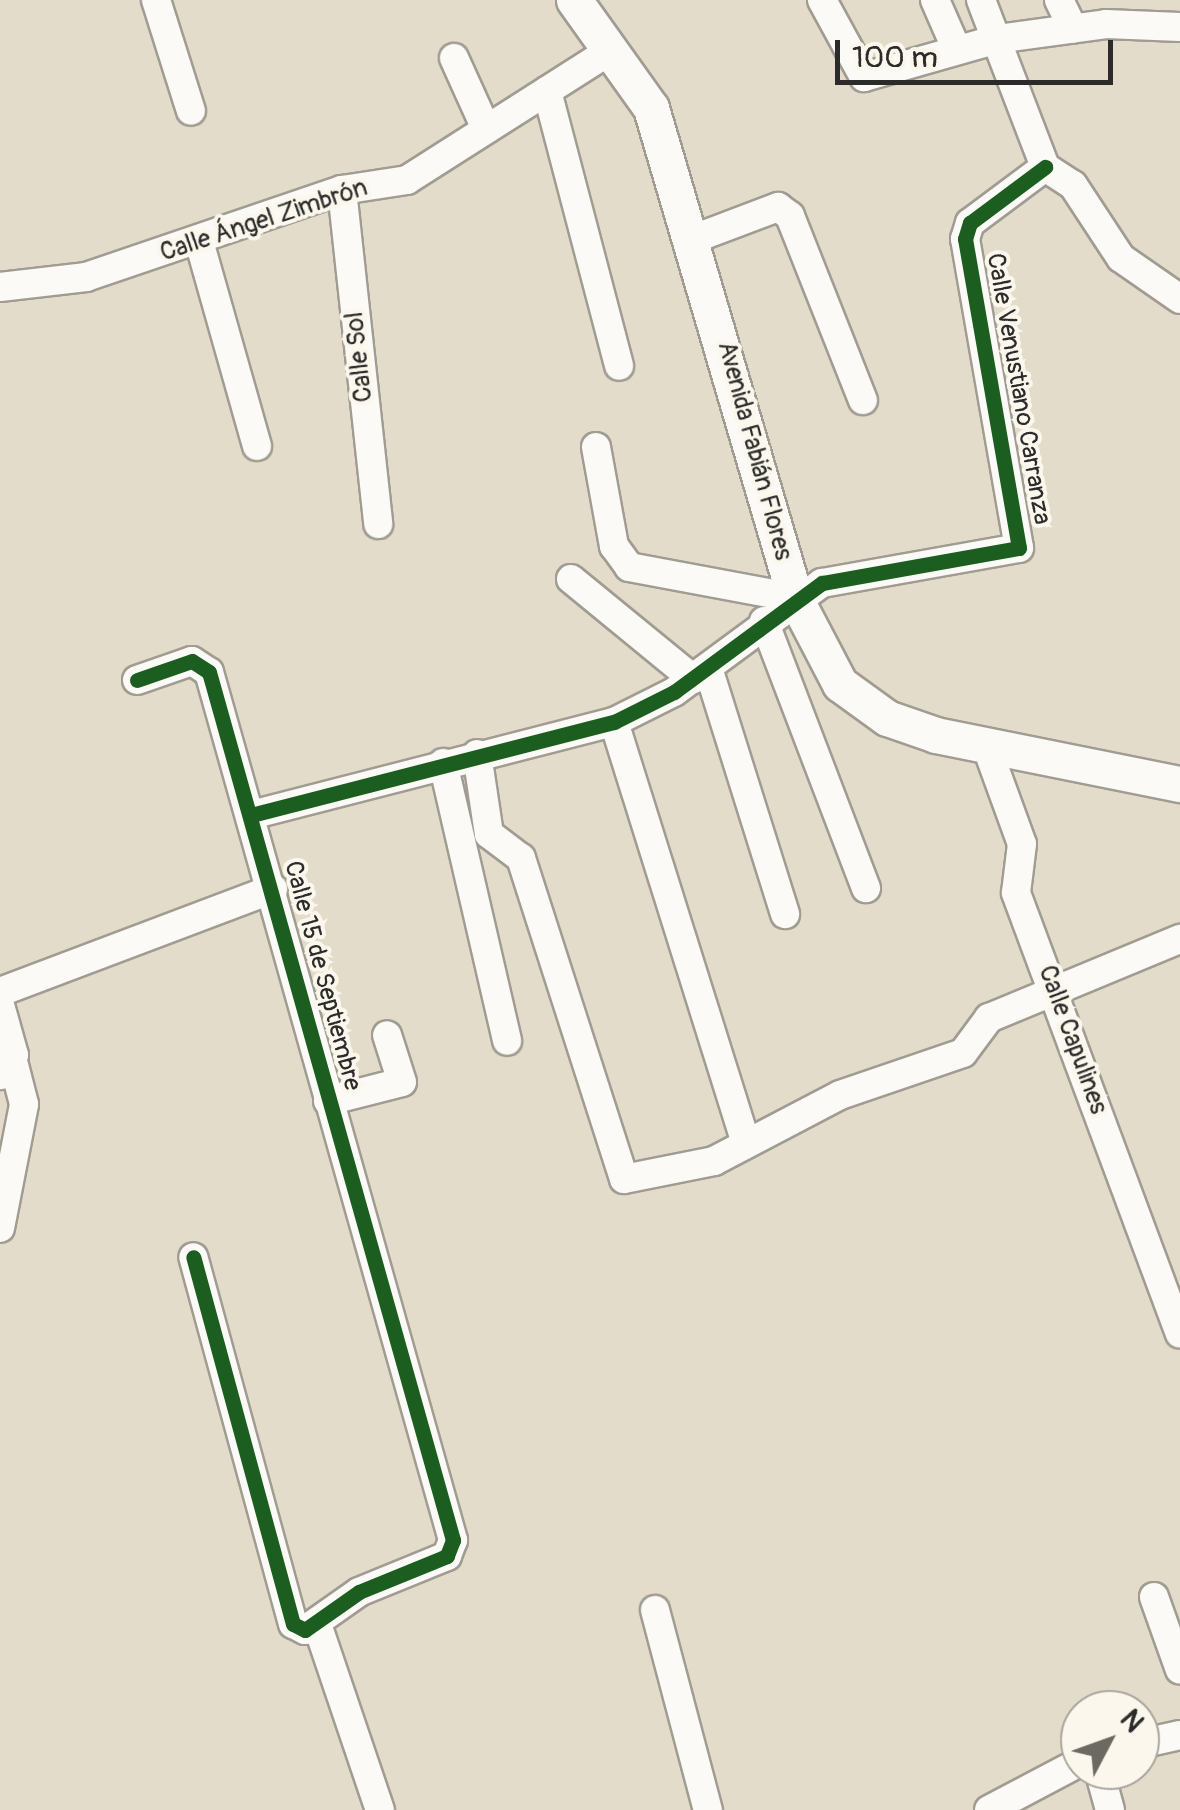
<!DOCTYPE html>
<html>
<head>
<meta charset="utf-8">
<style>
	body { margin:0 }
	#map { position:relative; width:1180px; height:1810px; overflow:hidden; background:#e4dcca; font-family:Pangolin,sans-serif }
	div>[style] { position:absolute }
	.roads { filter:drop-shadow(2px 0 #a19c92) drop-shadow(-2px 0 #a19c92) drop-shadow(0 2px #a19c92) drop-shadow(0 -2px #a19c92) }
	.minor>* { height:28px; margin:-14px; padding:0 14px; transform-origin:14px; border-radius:14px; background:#fbfaf7 }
	.major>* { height:35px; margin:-17.5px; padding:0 17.5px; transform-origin:17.5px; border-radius:17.5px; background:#fbfaf7 }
	.cycleway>* { height:15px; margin:-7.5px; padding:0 7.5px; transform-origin:7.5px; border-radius:7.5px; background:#1b5e20 }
	span { translate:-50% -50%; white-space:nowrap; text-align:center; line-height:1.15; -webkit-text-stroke:8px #fbf7ec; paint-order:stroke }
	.street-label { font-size:25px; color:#2b2b2b }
	.north { position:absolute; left:1060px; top:1690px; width:100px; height:100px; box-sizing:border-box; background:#fbf7ec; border:2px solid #a8a59f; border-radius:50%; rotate:49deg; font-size:28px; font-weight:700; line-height:40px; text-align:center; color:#2b2b2b }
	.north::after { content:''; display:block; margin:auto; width:35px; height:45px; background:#6c6963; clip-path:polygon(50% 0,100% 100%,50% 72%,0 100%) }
	.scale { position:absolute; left:835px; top:40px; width:278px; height:45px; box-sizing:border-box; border:5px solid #2b2b2b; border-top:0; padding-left:12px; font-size:30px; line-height:35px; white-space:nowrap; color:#2b2b2b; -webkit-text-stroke:8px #fbf7ec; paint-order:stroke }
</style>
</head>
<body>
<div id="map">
	<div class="roads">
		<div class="minor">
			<div style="left:156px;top:0;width:116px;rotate:72.5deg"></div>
			<div style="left:822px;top:0;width:88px;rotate:61.4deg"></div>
			<div style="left:864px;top:77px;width:138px;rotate:-15.9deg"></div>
			<div style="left:997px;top:39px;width:110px;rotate:-7.8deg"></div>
			<div style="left:1106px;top:24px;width:74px;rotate:2.3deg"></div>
			<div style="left:935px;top:0;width:52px;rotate:66.4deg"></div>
			<div style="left:981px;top:0;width:179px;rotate:69deg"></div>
			<div style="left:1059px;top:0;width:32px;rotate:64deg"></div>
			<div style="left:454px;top:58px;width:78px;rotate:65.7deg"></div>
			<div style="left:547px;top:91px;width:284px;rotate:75.3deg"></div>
			<div style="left:1045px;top:167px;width:33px;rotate:33deg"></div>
			<div style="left:1073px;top:185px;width:87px;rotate:56.7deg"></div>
			<div style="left:1121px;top:258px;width:72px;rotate:34.8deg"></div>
			<div style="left:342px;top:190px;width:336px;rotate:83.8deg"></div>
			<div style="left:696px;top:238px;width:88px;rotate:-20.7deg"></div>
			<div style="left:778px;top:207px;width:15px;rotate:37deg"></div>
			<div style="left:790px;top:216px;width:198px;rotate:68.4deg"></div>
			<div style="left:199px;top:241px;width:213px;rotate:74.2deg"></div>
			<div style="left:0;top:287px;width:87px;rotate:-6.6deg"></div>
			<div style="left:86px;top:277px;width:270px;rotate:-18.8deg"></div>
			<div style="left:342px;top:190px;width:66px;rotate:-8.7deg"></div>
			<div style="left:407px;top:180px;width:244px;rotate:-32.5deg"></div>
			<div style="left:596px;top:447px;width:101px;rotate:79.7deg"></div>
			<div style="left:614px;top:546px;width:26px;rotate:54deg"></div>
			<div style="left:629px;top:567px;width:169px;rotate:10.6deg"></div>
			<div style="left:571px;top:579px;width:158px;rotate:39.3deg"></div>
			<div style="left:764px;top:621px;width:286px;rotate:69.1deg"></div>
			<div style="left:708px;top:668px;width:258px;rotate:72.6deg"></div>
			<div style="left:137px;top:680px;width:58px;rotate:-19.1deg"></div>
			<div style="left:192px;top:661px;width:20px;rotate:33deg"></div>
			<div style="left:209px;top:672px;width:902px;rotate:74.3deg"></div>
			<div style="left:453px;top:1540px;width:17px;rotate:111deg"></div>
			<div style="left:447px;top:1556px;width:95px;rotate:157.8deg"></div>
			<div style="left:359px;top:1592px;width:66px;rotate:144.9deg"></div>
			<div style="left:305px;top:1630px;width:13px;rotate:-153deg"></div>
			<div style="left:293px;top:1624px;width:380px;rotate:-105.2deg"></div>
			<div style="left:614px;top:722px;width:440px;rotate:72.6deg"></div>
			<div style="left:986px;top:745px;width:105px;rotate:70deg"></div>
			<div style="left:1022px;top:844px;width:49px;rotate:97deg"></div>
			<div style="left:1016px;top:893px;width:470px;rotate:69.6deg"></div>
			<div style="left:477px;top:754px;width:81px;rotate:81.5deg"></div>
			<div style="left:489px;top:834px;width:40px;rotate:37deg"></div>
			<div style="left:521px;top:858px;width:337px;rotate:72.2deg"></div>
			<div style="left:624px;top:1179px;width:92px;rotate:-11.3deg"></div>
			<div style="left:714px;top:1161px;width:142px;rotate:-27.6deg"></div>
			<div style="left:840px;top:1095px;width:130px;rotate:-18.9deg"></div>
			<div style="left:963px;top:1053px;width:44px;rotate:-53.4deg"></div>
			<div style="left:989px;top:1018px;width:207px;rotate:-22.5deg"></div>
			<div style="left:443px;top:763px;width:285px;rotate:77deg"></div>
			<div style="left:255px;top:814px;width:371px;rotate:-14.4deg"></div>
			<div style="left:614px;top:722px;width:67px;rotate:-26.6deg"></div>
			<div style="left:674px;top:692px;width:184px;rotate:-36.4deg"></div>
			<div style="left:822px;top:583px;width:200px;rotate:-10.1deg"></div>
			<div style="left:1019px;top:548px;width:314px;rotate:-99.9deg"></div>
			<div style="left:965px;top:239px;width:17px;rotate:-73deg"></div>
			<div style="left:970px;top:223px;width:94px;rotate:-36.7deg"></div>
			<div style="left:0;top:992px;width:292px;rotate:-20.7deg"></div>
			<div style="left:0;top:1005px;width:52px;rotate:74.4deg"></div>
			<div style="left:14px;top:1055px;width:24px;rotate:123deg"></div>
			<div style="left:328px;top:1101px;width:76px;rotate:-14.4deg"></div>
			<div style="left:402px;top:1082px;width:49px;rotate:-107.7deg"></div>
			<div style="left:0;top:1228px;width:126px;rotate:-79deg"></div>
			<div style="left:24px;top:1104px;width:40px;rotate:-104.4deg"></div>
			<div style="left:1154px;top:1597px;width:77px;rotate:70.4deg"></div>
			<div style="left:655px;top:1610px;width:207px;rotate:75.2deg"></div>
			<div style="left:317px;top:1624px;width:196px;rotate:71.3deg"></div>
			<div style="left:1140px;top:1744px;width:41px;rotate:-12.7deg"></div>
			<div style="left:1099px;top:1770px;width:41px;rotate:74.6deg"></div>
			<div style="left:989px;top:1810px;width:103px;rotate:-27.8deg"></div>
		</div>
		<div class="major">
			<div style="left:574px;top:0;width:133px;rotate:54.5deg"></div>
			<div style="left:651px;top:108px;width:511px;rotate:73.62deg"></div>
			<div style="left:795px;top:598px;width:97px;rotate:62.4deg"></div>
			<div style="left:840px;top:684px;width:58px;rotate:35.9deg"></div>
			<div style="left:887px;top:718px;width:52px;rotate:19.1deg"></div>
			<div style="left:936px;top:735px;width:249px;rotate:11.4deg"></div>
		</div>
	</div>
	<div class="cycleway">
		<div style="left:137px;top:680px;width:58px;rotate:-19.1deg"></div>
		<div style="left:192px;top:661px;width:20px;rotate:33deg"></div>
		<div style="left:209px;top:672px;width:902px;rotate:74.3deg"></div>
		<div style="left:453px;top:1540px;width:17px;rotate:111deg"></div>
		<div style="left:447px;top:1556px;width:95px;rotate:157.8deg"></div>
		<div style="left:359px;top:1592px;width:66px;rotate:144.9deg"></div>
		<div style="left:305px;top:1630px;width:13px;rotate:-153deg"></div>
		<div style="left:293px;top:1624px;width:380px;rotate:-105.2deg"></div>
		<div style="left:255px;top:814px;width:371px;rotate:-14.4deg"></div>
		<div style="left:614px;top:722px;width:67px;rotate:-26.6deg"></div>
		<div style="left:674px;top:692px;width:184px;rotate:-36.4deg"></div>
		<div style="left:822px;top:583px;width:200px;rotate:-10.1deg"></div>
		<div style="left:1019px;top:548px;width:314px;rotate:-99.9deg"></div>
		<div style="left:965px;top:239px;width:17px;rotate:-73deg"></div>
		<div style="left:970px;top:223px;width:94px;rotate:-36.7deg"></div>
	</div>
	<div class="street-label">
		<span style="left:264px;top:221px;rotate:-18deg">Calle Ángel Zimbrón</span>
		<span style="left:360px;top:357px;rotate:-96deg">Calle Sol</span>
		<span style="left:1018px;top:389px;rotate:80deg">Calle Venustiano Carranza</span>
		<span style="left:754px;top:451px;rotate:75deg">Avenida Fabián Flores</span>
		<span style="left:322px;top:976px;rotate:75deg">Calle 15 de Septiembre</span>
		<span style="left:1072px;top:1040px;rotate:70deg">Calle Capulines</span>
	</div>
	<div class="north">N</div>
	<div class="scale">100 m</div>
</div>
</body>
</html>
